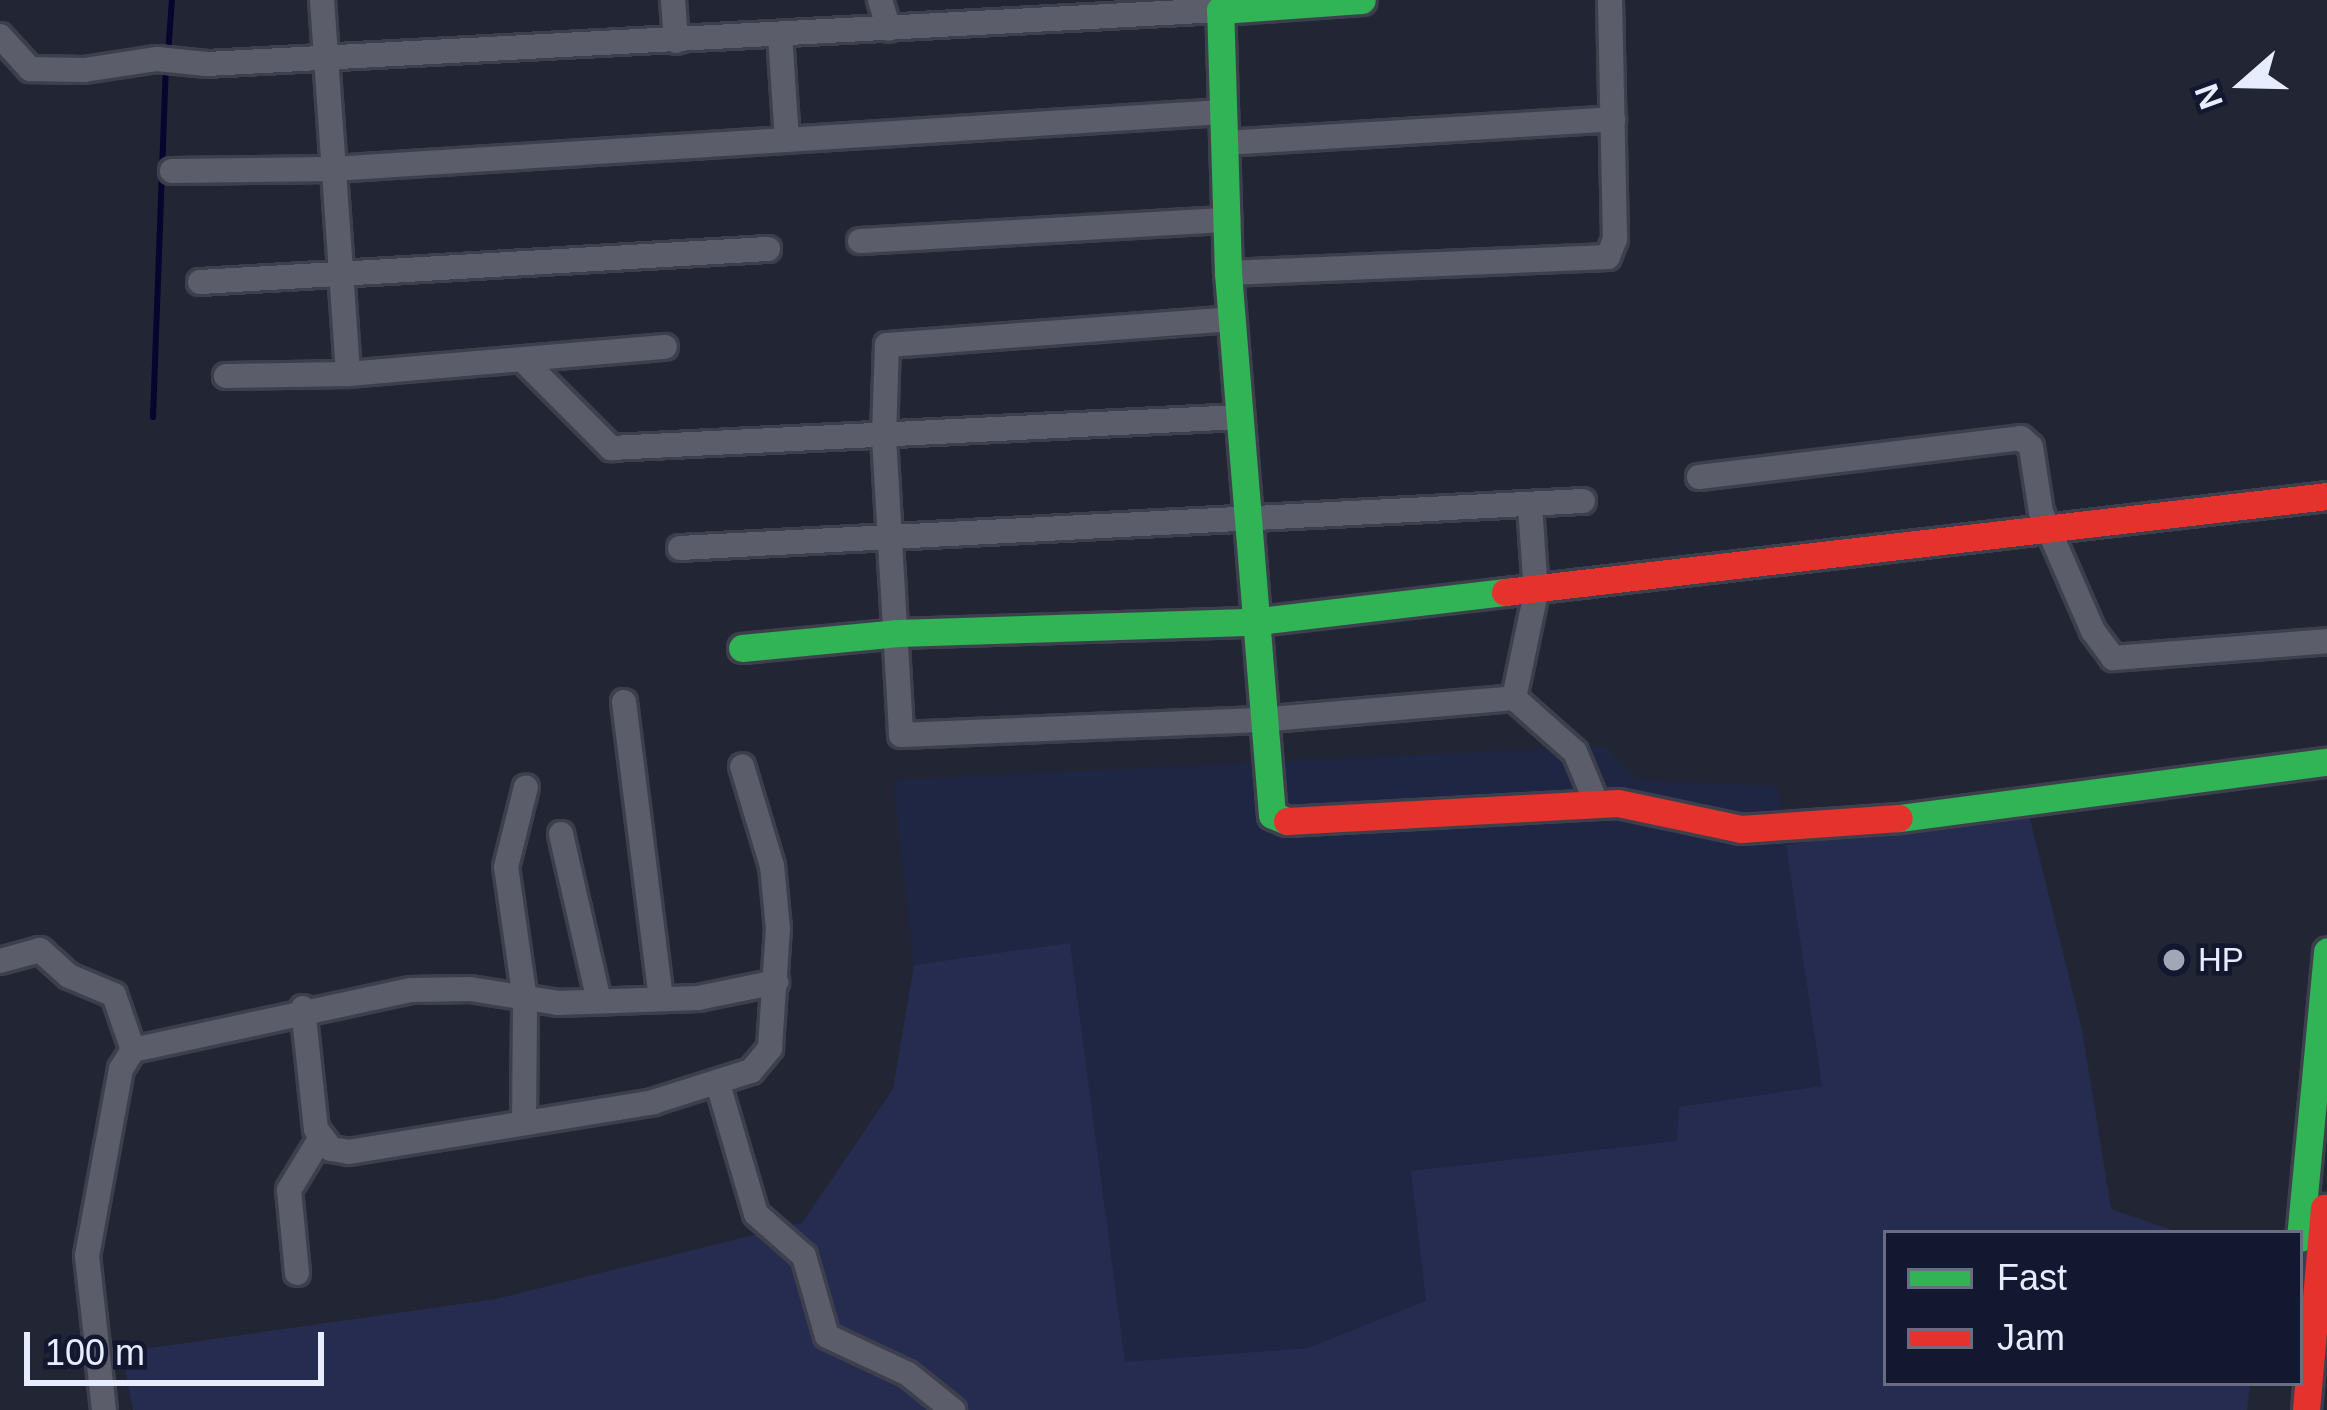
<!DOCTYPE html>
<html>
<head>
<meta charset="utf-8">
<style>
	body { margin:0 }
	#map { position:relative; width:2327px; height:1410px; overflow:hidden; background:#222634; font-family:Helvetica,sans-serif }
	div>[style] { position:absolute }
	.built>* { inset:0; background:#1f2643 }
	.green>* { inset:0; background:#252c50 }
	.stream>* { height:6px; margin:-3px; padding:0 3px; transform-origin:3px; border-radius:3px; background:#07042e }
	.roads { filter:drop-shadow(3px 0 #3d404c) drop-shadow(-3px 0 #3d404c) drop-shadow(0 3px #3d404c) drop-shadow(0 -3px #3d404c) }
	.street>* { height:24px; margin:-12px; padding:0 12px; transform-origin:12px; border-radius:12px; background:#5b5e6a }
	.fast>* { height:27px; margin:-13.5px; padding:0 13.5px; transform-origin:13.5px; border-radius:13.5px; background:#30b455 }
	.jam>* { height:27px; margin:-13.5px; padding:0 13.5px; transform-origin:13.5px; border-radius:13.5px; background:#e5322d }
	.dots>* { width:33px; height:33px; translate:-50% -50%; box-sizing:border-box; border:6px solid #131830; border-radius:50% }
	span { translate:-50% -50%; white-space:nowrap; text-align:center; line-height:1.15; -webkit-text-stroke:9px #131830; paint-order:stroke }
	.poi-label { font-size:33px; color:#e7ecfe }
	.left { translate:0 -50%; text-align:left }
	.legend { position:absolute; left:1883px; top:1230px; width:420px; height:156px; box-sizing:border-box; background:#131830; border:3px solid #686d82; margin:0; padding:15px 21px; list-style:none; font-size:36px; color:#e7ecfe }
	.legend li { display:flex; align-items:center; gap:24px; height:60px }
	.legend b { width:60px; border:3px solid #686d82 }
	.north { position:absolute; left:2183px; top:24px; width:120px; height:120px; -webkit-text-stroke:9px #131830; paint-order:stroke; rotate:250deg; font-size:33px; font-weight:700; line-height:48px; text-align:center; color:#e7ecfe }
	.north::after { content:''; display:block; margin:auto; width:42px; height:54px; background:#e7ecfe; clip-path:polygon(50% 0,100% 100%,50% 72%,0 100%) }
	.scale { position:absolute; left:24px; top:1332px; width:300px; height:54px; box-sizing:border-box; border:6px solid #e7ecfe; border-top:0; padding-left:15px; font-size:36px; line-height:42px; white-space:nowrap; color:#e7ecfe; -webkit-text-stroke:9px #131830; paint-order:stroke }
</style>
</head>
<body>
<div id="map">
	<div class="built">
		<div style="clip-path:polygon(1604px 746px,1637px 780px,1777px 786px,1822px 1087px,1679px 1107px,1678px 1141px,1412px 1171px,1426px 1301px,1308px 1348px,1125px 1363px,1070px 944px,914px 965px,893px 780px)"></div>
	</div>
	<div class="green">
		<div style="clip-path:polygon(2029px 815px,2082px 1030px,2111px 1209px,2181px 1233px,1886px 1233px,1886px 1383px,2250px 1383px,2247px 1410px,133px 1410px,122px 1352px,496px 1299px,802px 1223px,893px 1089px,914px 965px,1070px 943px,1125px 1362px,1308px 1348px,1426px 1301px,1411px 1171px,1677px 1141px,1679px 1107px,1822px 1086px,1786px 845px)"></div>
	</div>
	<div class="stream">
		<div style="left:168px;top:54px;width:54px;rotate:-85.8deg"></div>
		<div style="left:153px;top:417px;width:350px;rotate:-87.9deg"></div>
	</div>
	<div class="roads">
		<div class="street">
			<div style="left:322px;top:0;width:375px;rotate:86deg"></div>
			<div style="left:673px;top:0;width:41px;rotate:85.8deg"></div>
			<div style="left:880px;top:0;width:30px;rotate:73deg"></div>
			<div style="left:780px;top:35px;width:105px;rotate:86.2deg"></div>
			<div style="left:0;top:36px;width:45px;rotate:47.7deg"></div>
			<div style="left:30px;top:69px;width:54px;rotate:1.1deg"></div>
			<div style="left:84px;top:70px;width:74px;rotate:-8.6deg"></div>
			<div style="left:157px;top:59px;width:50px;rotate:5.7deg"></div>
			<div style="left:207px;top:64px;width:1014px;rotate:-3.05deg"></div>
			<div style="left:1224px;top:143px;width:390px;rotate:-3.5deg"></div>
			<div style="left:172px;top:171px;width:161px;rotate:-0.7deg"></div>
			<div style="left:333px;top:169px;width:891px;rotate:-3.67deg"></div>
			<div style="left:860px;top:241px;width:369px;rotate:-3.3deg"></div>
			<div style="left:1228px;top:273px;width:380px;rotate:-2.4deg"></div>
			<div style="left:1608px;top:257px;width:19px;rotate:-69deg"></div>
			<div style="left:1615px;top:239px;width:239px;rotate:-91.2deg"></div>
			<div style="left:200px;top:282px;width:569px;rotate:-3.33deg"></div>
			<div style="left:1233px;top:319px;width:347px;rotate:175.7deg"></div>
			<div style="left:887px;top:345px;width:92px;rotate:91.9deg"></div>
			<div style="left:884px;top:437px;width:298px;rotate:86.7deg"></div>
			<div style="left:901px;top:735px;width:358px;rotate:-2.4deg"></div>
			<div style="left:1259px;top:720px;width:256px;rotate:-4.9deg"></div>
			<div style="left:1514px;top:698px;width:81px;rotate:41.5deg"></div>
			<div style="left:1575px;top:752px;width:54px;rotate:67.2deg"></div>
			<div style="left:525px;top:362px;width:122px;rotate:45deg"></div>
			<div style="left:611px;top:448px;width:630px;rotate:-2.82deg"></div>
			<div style="left:226px;top:376px;width:122px;rotate:-0.9deg"></div>
			<div style="left:348px;top:374px;width:318px;rotate:-4.9deg"></div>
			<div style="left:1699px;top:477px;width:324px;rotate:-6.9deg"></div>
			<div style="left:2021px;top:438px;width:13px;rotate:42deg"></div>
			<div style="left:2031px;top:447px;width:66px;rotate:81.3deg"></div>
			<div style="left:2041px;top:512px;width:130px;rotate:66.4deg"></div>
			<div style="left:2093px;top:631px;width:34px;rotate:53deg"></div>
			<div style="left:2113px;top:658px;width:215px;rotate:-4.5deg"></div>
			<div style="left:680px;top:548px;width:904px;rotate:-2.98deg"></div>
			<div style="left:1514px;top:698px;width:107px;rotate:-78.2deg"></div>
			<div style="left:1536px;top:593px;width:88px;rotate:-93.9deg"></div>
			<div style="left:624px;top:702px;width:298px;rotate:82.9deg"></div>
			<div style="left:561px;top:834px;width:171px;rotate:77.2deg"></div>
			<div style="left:0;top:961px;width:41px;rotate:-15.4deg"></div>
			<div style="left:40px;top:950px;width:39px;rotate:42deg"></div>
			<div style="left:69px;top:976px;width:49px;rotate:22.9deg"></div>
			<div style="left:114px;top:995px;width:58px;rotate:70.9deg"></div>
			<div style="left:303px;top:1008px;width:122px;rotate:83.9deg"></div>
			<div style="left:316px;top:1129px;width:25px;rotate:53deg"></div>
			<div style="left:331px;top:1149px;width:18px;rotate:9deg"></div>
			<div style="left:349px;top:1152px;width:308px;rotate:-9.3deg"></div>
			<div style="left:653px;top:1102px;width:103px;rotate:-17.6deg"></div>
			<div style="left:751px;top:1071px;width:30px;rotate:-50deg"></div>
			<div style="left:770px;top:1048px;width:119px;rotate:-86.2deg"></div>
			<div style="left:778px;top:929px;width:63px;rotate:-95.4deg"></div>
			<div style="left:772px;top:866px;width:104px;rotate:-106.7deg"></div>
			<div style="left:718px;top:1084px;width:135px;rotate:73.7deg"></div>
			<div style="left:756px;top:1214px;width:64px;rotate:41.2deg"></div>
			<div style="left:804px;top:1256px;width:83px;rotate:74deg"></div>
			<div style="left:827px;top:1336px;width:89px;rotate:25.1deg"></div>
			<div style="left:908px;top:1374px;width:58px;rotate:38.7deg"></div>
			<div style="left:524px;top:1123px;width:123px;rotate:-89.5deg"></div>
			<div style="left:525px;top:1000px;width:134px;rotate:-98.1deg"></div>
			<div style="left:506px;top:867px;width:82px;rotate:-76deg"></div>
			<div style="left:297px;top:1273px;width:83px;rotate:-95.5deg"></div>
			<div style="left:289px;top:1190px;width:60px;rotate:-58.7deg"></div>
			<div style="left:104px;top:1410px;width:155px;rotate:-96.3deg"></div>
			<div style="left:87px;top:1256px;width:190px;rotate:-79.7deg"></div>
			<div style="left:121px;top:1069px;width:22px;rotate:-58deg"></div>
			<div style="left:133px;top:1050px;width:284px;rotate:-12.2deg"></div>
			<div style="left:411px;top:990px;width:59px;rotate:-1deg"></div>
			<div style="left:470px;top:989px;width:89px;rotate:9deg"></div>
			<div style="left:558px;top:1003px;width:140px;rotate:-2deg"></div>
			<div style="left:698px;top:998px;width:80px;rotate:-11.6deg"></div>
		</div>
		<div class="fast">
			<div style="left:742px;top:648px;width:157px;rotate:-5.5deg"></div>
			<div style="left:898px;top:633px;width:352px;rotate:-1.8deg"></div>
			<div style="left:1250px;top:622px;width:257px;rotate:-6.7deg"></div>
			<div style="left:1899px;top:818px;width:432px;rotate:-7.5deg"></div>
			<div style="left:1287px;top:821px;width:16px;rotate:-158deg"></div>
			<div style="left:1272px;top:815px;width:544px;rotate:-94.64deg"></div>
			<div style="left:1228px;top:273px;width:263px;rotate:-91.7deg"></div>
			<div style="left:1220px;top:10px;width:142px;rotate:-4deg"></div>
			<div style="left:2300px;top:1238px;width:288px;rotate:-84.6deg"></div>
		</div>
		<div class="jam">
			<div style="left:1505px;top:592px;width:828px;rotate:-6.66deg"></div>
			<div style="left:1287px;top:821px;width:331px;rotate:-3.1deg"></div>
			<div style="left:1618px;top:803px;width:126px;rotate:11.9deg"></div>
			<div style="left:1741px;top:829px;width:158px;rotate:-4deg"></div>
			<div style="left:2306px;top:1410px;width:203px;rotate:-84.9deg"></div>
		</div>
	</div>
	<div class="dots">
		<div style="left:2174px;top:960px;background:#a2a7b7"></div>
	</div>
	<div class="poi-label">
		<span class="left" style="left:2198px;top:960px">HP</span>
	</div>
	<ul class="legend">
	<li><b style="height:15px;background:#30b455"></b>Fast</li>
	<li><b style="height:15px;background:#e5322d"></b>Jam</li>
	</ul>
	<div class="north">N</div>
	<div class="scale">100 m</div>
</div>
</body>
</html>
